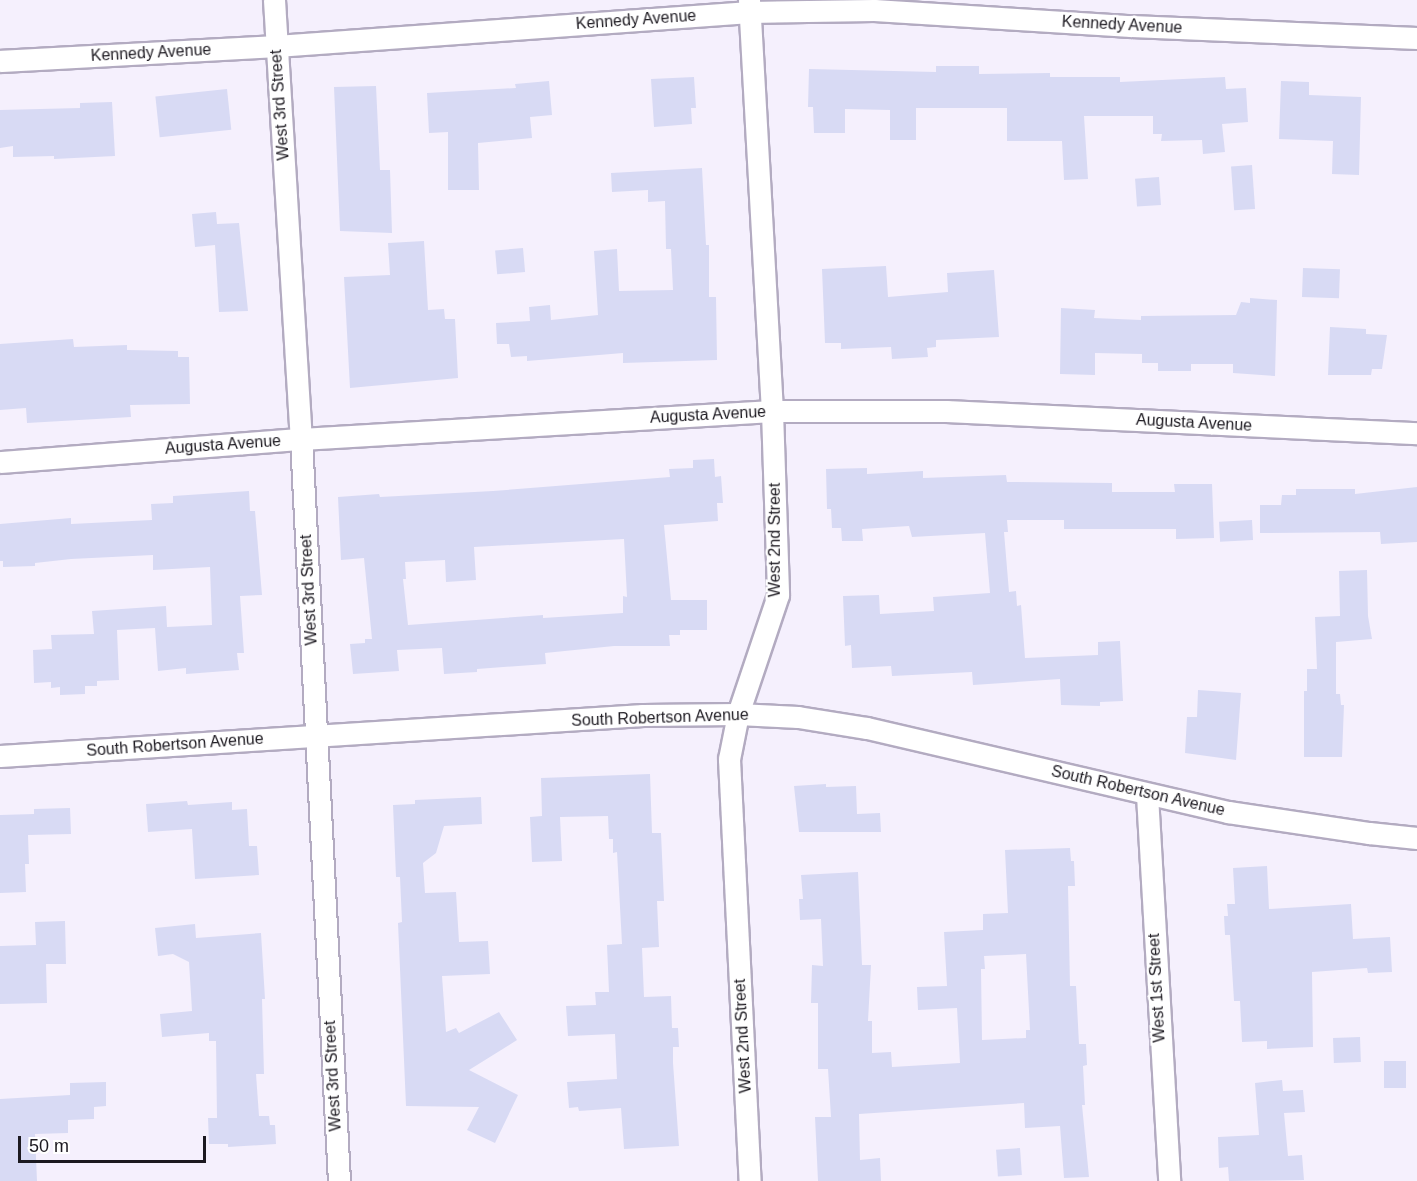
<!DOCTYPE html>
<html>
<head>
<meta charset="utf-8">
<style>
	body { margin:0 }
	#map { position:relative; width:1417px; height:1181px; overflow:hidden; background:#f5f0fd; font-family:Helvetica,sans-serif }
	div>[style] { position:absolute }
	.building>* { inset:0; background:#d8daf4; transform-origin:0 0 }
	.roads { filter:drop-shadow(2px 0 #b3abc1) drop-shadow(-2px 0 #b3abc1) drop-shadow(0 2px #b3abc1) drop-shadow(0 -2px #b3abc1) }
	.minor>* { height:21px; margin:-10.5px; padding:0 10.5px; transform-origin:10.5px; border-radius:10.5px; background:#fff }
	span { translate:-50% -50%; white-space:nowrap; text-align:center; line-height:1.15; -webkit-text-stroke:4.5px #fff; paint-order:stroke }
	.street-label { font-size:16px; color:#1c1920 }
	.scale { position:absolute; left:18px; top:1136px; width:188px; height:27px; box-sizing:border-box; border:3px solid #1c1920; border-top:0; padding-left:8px; font-size:18px; line-height:21px; white-space:nowrap; color:#1c1920; -webkit-text-stroke:4px #fff; paint-order:stroke }
</style>
</head>
<body>
<div id="map">
	<div class="building">
		<div style="clip-path:polygon(936px 66px,979px 66px,979px 74px,1050px 73px,1050px 77px,1120px 77px,1120px 82px,1225px 77px,1226px 89px,1246px 88px,1248px 122px,1222px 124px,1225px 152px,1203px 154px,1202px 140px,1161px 141px,1162px 134px,1153px 134px,1153px 116px,1084px 116px,1088px 179px,1064px 180px,1062px 141px,1007px 141px,1007px 108px,916px 108px,916px 140px,890px 140px,890px 110px,845px 109px,845px 133px,814px 133px,813px 107px,808px 107px,809px 69px,936px 72px)"></div>
		<div style="clip-path:polygon(694px 77px,696px 108px,691px 108px,692px 124px,654px 127px,651px 79px)"></div>
		<div style="clip-path:polygon(549px 81px,552px 115px,530px 117px,532px 138px,478px 143px,479px 190px,448px 190px,448px 132px,429px 133px,427px 93px,516px 88px,515px 84px)"></div>
		<div style="clip-path:polygon(1281px 81px,1309px 82px,1309px 95px,1361px 97px,1359px 175px,1332px 174px,1333px 141px,1279px 139px)"></div>
		<div style="clip-path:polygon(376px 86px,380px 170px,390px 170px,392px 233px,340px 231px,334px 87px)"></div>
		<div style="left:227px;top:89px;width:41px;height:72px;rotate:84deg"></div>
		<div style="clip-path:polygon(112px 102px,115px 156px,54px 159px,54px 156px,13px 157px,13px 146px,0 148px,0 110px,80px 108px,80px 103px)"></div>
		<div style="left:1252px;top:165px;width:44px;height:21px;rotate:86deg"></div>
		<div style="clip-path:polygon(702px 168px,706px 245px,709px 245px,709px 297px,716px 297px,717px 360px,623px 363px,623px 353px,527px 361px,527px 356px,511px 357px,509px 344px,497px 344px,496px 323px,530px 321px,529px 307px,550px 305px,551px 320px,598px 315px,594px 251px,617px 249px,619px 291px,673px 290px,671px 249px,666px 249px,665px 201px,648px 202px,648px 190px,612px 192px,611px 173px)"></div>
		<div style="left:1159px;top:177px;width:28px;height:24px;rotate:86deg"></div>
		<div style="clip-path:polygon(216px 212px,217px 224px,239px 223px,248px 311px,219px 312px,215px 245px,195px 247px,192px 214px)"></div>
		<div style="clip-path:polygon(424px 241px,428px 310px,444px 309px,445px 319px,455px 319px,458px 378px,350px 388px,344px 277px,390px 275px,388px 243px)"></div>
		<div style="left:523px;top:248px;width:24px;height:28px;rotate:85deg"></div>
		<div style="clip-path:polygon(886px 266px,888px 297px,948px 292px,947px 273px,994px 270px,999px 337px,936px 340px,936px 347px,927px 348px,928px 357px,892px 359px,891px 347px,841px 349px,841px 343px,825px 343px,822px 269px)"></div>
		<div style="left:1303px;top:268px;width:37px;height:29px;rotate:2deg"></div>
		<div style="clip-path:polygon(1250px 298px,1277px 300px,1275px 376px,1233px 373px,1233px 364px,1191px 364px,1191px 371px,1158px 371px,1158px 363px,1142px 363px,1142px 354px,1095px 353px,1095px 375px,1060px 374px,1061px 308px,1095px 310px,1094px 318px,1141px 320px,1141px 316px,1236px 315px,1241px 302px,1250px 303px)"></div>
		<div style="clip-path:polygon(1330px 327px,1366px 329px,1366px 334px,1387px 335px,1382px 369px,1372px 369px,1371px 375px,1328px 375px)"></div>
		<div style="clip-path:polygon(73px 339px,74px 347px,127px 345px,127px 350px,178px 351px,178px 357px,189px 357px,190px 404px,130px 405px,131px 417px,27px 423px,26px 408px,0 410px,0 344px)"></div>
		<div style="clip-path:polygon(evenodd,714px 459px,715px 477px,721px 476px,723px 503px,717px 503px,718px 521px,664px 525px,671px 600px,707px 600px,707px 630px,680px 630px,680px 635px,669px 635px,670px 646px,614px 646px,545px 653px,546px 664px,477px 669px,477px 672px,444px 674px,442px 648px,397px 650px,399px 671px,353px 674px,350px 644px,365px 643px,365px 639px,372px 639px,364px 558px,341px 560px,338px 497px,379px 494px,380px 497px,493px 491px,670px 477px,669px 469px,693px 468px,693px 460px,714px 459px,624px 539px,627px 597px,623px 596px,623px 613px,543px 618px,543px 615px,408px 625px,403px 579px,406px 579px,405px 562px,445px 560px,446px 582px,476px 580px,474px 547px,624px 539px)"></div>
		<div style="clip-path:polygon(867px 468px,867px 474px,923px 471px,923px 478px,1006px 475px,1007px 482px,1112px 483px,1112px 492px,1175px 492px,1174px 484px,1212px 484px,1214px 538px,1176px 539px,1176px 529px,1064px 529px,1064px 520px,1007px 520px,1008px 532px,1004px 532px,1009px 592px,1016px 591px,1017px 606px,1021px 605px,1025px 658px,1098px 655px,1098px 642px,1120px 641px,1123px 701px,1100px 702px,1100px 706px,1061px 705px,1060px 679px,973px 685px,972px 672px,892px 676px,891px 666px,852px 668px,851px 645px,845px 646px,843px 596px,879px 595px,880px 614px,934px 611px,933px 597px,990px 593px,985px 533px,912px 537px,909px 526px,862px 529px,863px 541px,842px 541px,841px 528px,832px 528px,831px 509px,827px 509px,826px 469px)"></div>
		<div style="clip-path:polygon(1417px 487px,1417px 542px,1381px 544px,1380px 532px,1260px 533px,1260px 505px,1281px 505px,1282px 495px,1296px 495px,1296px 489px,1355px 489px,1355px 494px)"></div>
		<div style="clip-path:polygon(249px 491px,250px 511px,255px 511px,262px 595px,240px 596px,244px 653px,237px 653px,239px 670px,186px 674px,186px 668px,158px 671px,155px 628px,117px 630px,119px 680px,97px 681px,97px 686px,85px 686px,85px 694px,60px 695px,60px 687px,51px 688px,51px 682px,34px 683px,33px 650px,52px 649px,51px 635px,94px 634px,92px 611px,166px 606px,167px 627px,212px 625px,210px 567px,153px 570px,153px 555px,71px 559px,35px 563px,35px 566px,3px 567px,3px 561px,0 561px,0 524px,71px 518px,71px 524px,152px 520px,151px 504px,173px 503px,173px 496px)"></div>
		<div style="left:1252px;top:520px;width:20px;height:33px;rotate:87deg"></div>
		<div style="clip-path:polygon(1367px 570px,1368px 616px,1372px 639px,1336px 642px,1336px 694px,1340px 694px,1341px 705px,1344px 705px,1342px 757px,1304px 757px,1304px 691px,1307px 691px,1307px 669px,1317px 669px,1315px 617px,1340px 616px,1339px 571px)"></div>
		<div style="clip-path:polygon(1198px 690px,1241px 693px,1236px 760px,1185px 753px,1187px 717px,1197px 717px)"></div>
		<div style="clip-path:polygon(650px 774px,652px 833px,661px 833px,664px 901px,657px 901px,659px 947px,642px 948px,644px 997px,671px 996px,672px 1028px,678px 1028px,679px 1047px,673px 1047px,673px 1063px,679px 1146px,624px 1149px,621px 1108px,579px 1111px,578px 1107px,569px 1108px,567px 1082px,617px 1079px,615px 1034px,568px 1036px,566px 1006px,596px 1005px,595px 992px,609px 992px,607px 945px,622px 944px,617px 852px,613px 853px,613px 839px,609px 839px,608px 816px,560px 817px,562px 861px,532px 862px,530px 817px,542px 816px,541px 778px)"></div>
		<div style="clip-path:polygon(826px 784px,826px 787px,856px 786px,857px 814px,880px 813px,881px 832px,799px 832px,794px 786px)"></div>
		<div style="clip-path:polygon(481px 797px,482px 824px,444px 826px,436px 853px,423px 863px,425px 893px,456px 892px,459px 942px,488px 941px,490px 974px,442px 976px,446px 1032px,456px 1028px,459px 1033px,499px 1012px,517px 1040px,469px 1070px,518px 1095px,495px 1143px,467px 1130px,479px 1107px,406px 1106px,398px 923px,402px 922px,400px 877px,396px 877px,393px 805px,415px 804px,415px 800px)"></div>
		<div style="clip-path:polygon(187px 801px,188px 805px,232px 802px,232px 810px,247px 809px,249px 846px,257px 846px,259px 875px,195px 879px,192px 829px,148px 832px,146px 804px)"></div>
		<div style="clip-path:polygon(70px 808px,71px 834px,28px 835px,29px 864px,25px 864px,26px 892px,0 893px,0 815px,34px 814px,34px 809px)"></div>
		<div style="clip-path:polygon(evenodd,1070px 848px,1071px 861px,1074px 861px,1075px 886px,1068px 886px,1070px 986px,1076px 986px,1079px 1044px,1086px 1044px,1087px 1065px,1083px 1066px,1085px 1105px,1082px 1105px,1089px 1177px,1064px 1178px,1060px 1126px,1025px 1128px,1024px 1103px,859px 1114px,860px 1160px,880px 1158px,881px 1181px,818px 1181px,815px 1117px,831px 1117px,828px 1069px,818px 1069px,818px 1003px,811px 1003px,812px 965px,823px 966px,821px 919px,800px 920px,799px 899px,803px 899px,801px 875px,858px 872px,862px 965px,871px 965px,868px 1021px,872px 1021px,872px 1053px,891px 1052px,892px 1067px,960px 1063px,957px 1008px,918px 1010px,917px 987px,947px 986px,944px 932px,983px 930px,983px 914px,1008px 913px,1005px 850px,1070px 848px,1026px 954px,1030px 1030px,1026px 1030px,1026px 1038px,982px 1040px,981px 969px,985px 969px,984px 956px,1026px 954px)"></div>
		<div style="clip-path:polygon(1267px 866px,1269px 909px,1351px 904px,1353px 939px,1390px 937px,1392px 972px,1368px 973px,1367px 968px,1312px 972px,1313px 1047px,1267px 1049px,1267px 1041px,1242px 1042px,1240px 1001px,1234px 1001px,1230px 935px,1225px 935px,1224px 916px,1228px 916px,1227px 904px,1235px 904px,1233px 868px)"></div>
		<div style="clip-path:polygon(65px 921px,66px 964px,46px 964px,47px 1003px,0 1004px,0 946px,36px 945px,35px 922px)"></div>
		<div style="clip-path:polygon(195px 924px,196px 938px,261px 933px,265px 999px,262px 999px,264px 1074px,256px 1074px,259px 1116px,269px 1116px,270px 1125px,275px 1125px,276px 1144px,228px 1147px,228px 1144px,209px 1144px,208px 1118px,217px 1118px,216px 1041px,209px 1041px,209px 1033px,162px 1037px,160px 1014px,192px 1011px,189px 962px,173px 954px,158px 956px,155px 928px)"></div>
		<div style="left:1360px;top:1037px;width:25px;height:27px;rotate:88deg"></div>
		<div style="left:1384px;top:1061px;width:22px;height:27px"></div>
		<div style="clip-path:polygon(1282px 1080px,1283px 1091px,1303px 1090px,1305px 1112px,1284px 1113px,1288px 1156px,1302px 1155px,1304px 1180px,1229px 1181px,1228px 1167px,1219px 1168px,1218px 1137px,1259px 1135px,1255px 1083px)"></div>
		<div style="clip-path:polygon(106px 1082px,106px 1106px,94px 1107px,94px 1119px,68px 1120px,68px 1133px,35px 1134px,37px 1181px,0 1181px,0 1099px,70px 1095px,70px 1083px)"></div>
		<div style="left:1020px;top:1148px;width:27px;height:24px;rotate:86deg"></div>
	</div>
	<div class="roads">
		<div class="minor">
			<div style="left:274px;top:0;width:440px;rotate:86.5deg"></div>
			<div style="left:301px;top:439px;width:743px;rotate:87.07deg"></div>
			<div style="left:749px;top:0;width:412px;rotate:86.8deg"></div>
			<div style="left:772px;top:411px;width:184px;rotate:88.1deg"></div>
			<div style="left:778px;top:595px;width:126px;rotate:108.6deg"></div>
			<div style="left:738px;top:714px;width:46px;rotate:101.3deg"></div>
			<div style="left:729px;top:759px;width:423px;rotate:87.2deg"></div>
			<div style="left:0;top:61px;width:276px;rotate:-3.1deg"></div>
			<div style="left:276px;top:46px;width:475px;rotate:-4.1deg"></div>
			<div style="left:750px;top:12px;width:124px;rotate:-0.9deg"></div>
			<div style="left:874px;top:10px;width:257px;rotate:3.6deg"></div>
			<div style="left:1131px;top:26px;width:286px;rotate:2.4deg"></div>
			<div style="left:0;top:462px;width:302px;rotate:-4.4deg"></div>
			<div style="left:301px;top:439px;width:472px;rotate:-3.4deg"></div>
			<div style="left:772px;top:411px;width:174px"></div>
			<div style="left:946px;top:411px;width:472px;rotate:2.7deg"></div>
			<div style="left:0;top:756px;width:644px;rotate:-3.65deg"></div>
			<div style="left:643px;top:715px;width:95px;rotate:-0.6deg"></div>
			<div style="left:738px;top:714px;width:60px;rotate:2.9deg"></div>
			<div style="left:798px;top:717px;width:70px;rotate:9.1deg"></div>
			<div style="left:867px;top:728px;width:371px;rotate:13.1deg"></div>
			<div style="left:1228px;top:812px;width:143px;rotate:8.5deg"></div>
			<div style="left:1369px;top:833px;width:48px;rotate:5.9deg"></div>
			<div style="left:1147px;top:795px;width:387px;rotate:86.7deg"></div>
		</div>
	</div>
	<div class="street-label">
		<span style="left:636px;top:20px;rotate:-4deg">Kennedy Avenue</span>
		<span style="left:1122px;top:25px;rotate:3deg">Kennedy Avenue</span>
		<span style="left:151px;top:53px;rotate:-3deg">Kennedy Avenue</span>
		<span style="left:280px;top:105px;rotate:-94deg">West 3rd Street</span>
		<span style="left:708px;top:415px;rotate:-3deg">Augusta Avenue</span>
		<span style="left:1194px;top:423px;rotate:3deg">Augusta Avenue</span>
		<span style="left:223px;top:445px;rotate:-4deg">Augusta Avenue</span>
		<span style="left:775px;top:540px;rotate:-90deg">West 2nd Street</span>
		<span style="left:309px;top:590px;rotate:-93deg">West 3rd Street</span>
		<span style="left:660px;top:718px;rotate:-2deg">South Robertson Avenue</span>
		<span style="left:175px;top:745px;rotate:-4deg">South Robertson Avenue</span>
		<span style="left:1138px;top:791px;rotate:13deg">South Robertson Avenue</span>
		<span style="left:1157px;top:988px;rotate:-93deg">West 1st Street</span>
		<span style="left:743px;top:1036px;rotate:-93deg">West 2nd Street</span>
		<span style="left:333px;top:1076px;rotate:-93deg">West 3rd Street</span>
	</div>
	<div class="scale">50 m</div>
</div>
</body>
</html>
